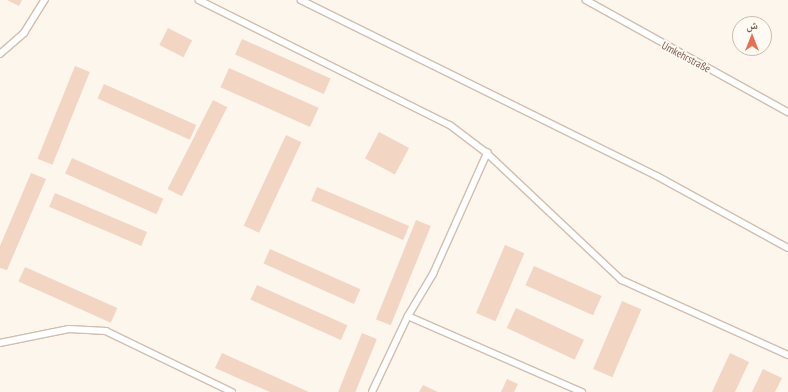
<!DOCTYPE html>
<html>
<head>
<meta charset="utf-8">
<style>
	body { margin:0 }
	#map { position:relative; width:788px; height:392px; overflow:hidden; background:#fdf6ec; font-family:"PT Sans Narrow","Noto Naskh Arabic",sans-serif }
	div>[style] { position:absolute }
	.building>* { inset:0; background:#f3d5c3; transform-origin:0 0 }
	.roads { filter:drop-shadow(1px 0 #d1beb0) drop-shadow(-1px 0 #d1beb0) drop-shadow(0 1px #d1beb0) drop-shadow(0 -1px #d1beb0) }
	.lane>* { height:5.5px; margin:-2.75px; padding:0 2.75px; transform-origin:2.75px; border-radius:2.75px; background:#fff }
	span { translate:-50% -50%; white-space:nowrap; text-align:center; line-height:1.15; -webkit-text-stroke:3.5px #fffaf3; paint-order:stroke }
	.street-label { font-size:11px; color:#7a5c4d }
	.north { position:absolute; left:732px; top:16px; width:40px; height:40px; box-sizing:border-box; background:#fffaf3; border:1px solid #cabbb1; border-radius:50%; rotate:0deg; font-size:11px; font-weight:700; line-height:16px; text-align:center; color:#7a5c4d }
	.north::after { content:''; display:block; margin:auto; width:14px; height:18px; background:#e76f51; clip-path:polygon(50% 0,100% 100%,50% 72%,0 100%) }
</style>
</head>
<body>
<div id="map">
	<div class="building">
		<div style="clip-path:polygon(7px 0,22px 0,19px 6px)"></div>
		<div style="left:168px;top:28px;width:27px;height:19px;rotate:27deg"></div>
		<div style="left:242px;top:39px;width:97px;height:17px;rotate:24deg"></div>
		<div style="left:75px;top:66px;width:16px;height:100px;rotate:22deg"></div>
		<div style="left:229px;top:68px;width:98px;height:21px;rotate:24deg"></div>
		<div style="left:104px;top:84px;width:101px;height:16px;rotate:24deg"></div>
		<div style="left:213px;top:100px;width:16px;height:100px;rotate:27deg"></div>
		<div style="left:379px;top:132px;width:34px;height:30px;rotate:28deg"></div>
		<div style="left:286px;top:135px;width:17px;height:100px;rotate:25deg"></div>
		<div style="left:72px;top:158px;width:100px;height:17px;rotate:24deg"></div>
		<div style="clip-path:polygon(31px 173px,46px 179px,7px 270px,0 268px,0 246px)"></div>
		<div style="left:317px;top:187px;width:100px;height:15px;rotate:23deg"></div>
		<div style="left:55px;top:193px;width:100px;height:15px;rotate:23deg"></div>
		<div style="left:416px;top:220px;width:16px;height:107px;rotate:22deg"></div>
		<div style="left:505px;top:245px;width:21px;height:74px;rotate:23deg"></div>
		<div style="left:270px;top:249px;width:99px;height:16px;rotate:24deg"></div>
		<div style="left:534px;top:266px;width:74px;height:21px;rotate:24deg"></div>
		<div style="left:25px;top:267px;width:101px;height:16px;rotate:24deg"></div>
		<div style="left:257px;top:285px;width:99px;height:16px;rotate:24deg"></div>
		<div style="left:622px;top:301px;width:21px;height:74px;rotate:23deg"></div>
		<div style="left:516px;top:308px;width:75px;height:22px;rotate:25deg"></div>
		<div style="left:362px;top:333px;width:16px;height:64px;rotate:22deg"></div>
		<div style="clip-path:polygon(222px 353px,309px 392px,270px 392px,215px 368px)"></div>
		<div style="clip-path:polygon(730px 353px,749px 362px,735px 392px,712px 392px)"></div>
		<div style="clip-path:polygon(763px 369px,782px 378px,775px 392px,752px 392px)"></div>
		<div style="clip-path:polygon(507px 379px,518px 384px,514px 392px,501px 392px)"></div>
		<div style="clip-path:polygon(423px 385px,438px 392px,419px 392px)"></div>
	</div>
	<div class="roads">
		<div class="lane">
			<div style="left:199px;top:0;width:280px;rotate:26.5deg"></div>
			<div style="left:450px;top:125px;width:46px;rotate:37.1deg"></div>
			<div style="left:487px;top:153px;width:185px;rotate:43.3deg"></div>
			<div style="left:622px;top:280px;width:182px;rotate:24.3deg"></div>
			<div style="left:301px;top:0;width:397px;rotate:26.3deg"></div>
			<div style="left:657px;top:176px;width:149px;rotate:28.8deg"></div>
			<div style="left:586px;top:0;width:231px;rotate:29deg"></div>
			<div style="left:0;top:54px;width:32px;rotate:-41deg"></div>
			<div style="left:24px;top:33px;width:39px;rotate:-58deg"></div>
			<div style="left:408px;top:316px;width:190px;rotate:23.6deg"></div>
			<div style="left:0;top:343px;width:70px;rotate:-11.5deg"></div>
			<div style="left:69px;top:329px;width:37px;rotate:3deg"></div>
			<div style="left:106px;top:331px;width:140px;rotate:25.8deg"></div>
			<div style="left:372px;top:392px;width:84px;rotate:-64.7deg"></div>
			<div style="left:408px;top:316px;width:49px;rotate:-59.2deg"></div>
			<div style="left:433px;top:274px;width:133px;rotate:-65.9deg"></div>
		</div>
	</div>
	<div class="street-label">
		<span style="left:686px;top:57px;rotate:28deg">Umkehrstraße</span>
	</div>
	<div class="north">ش</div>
</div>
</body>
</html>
